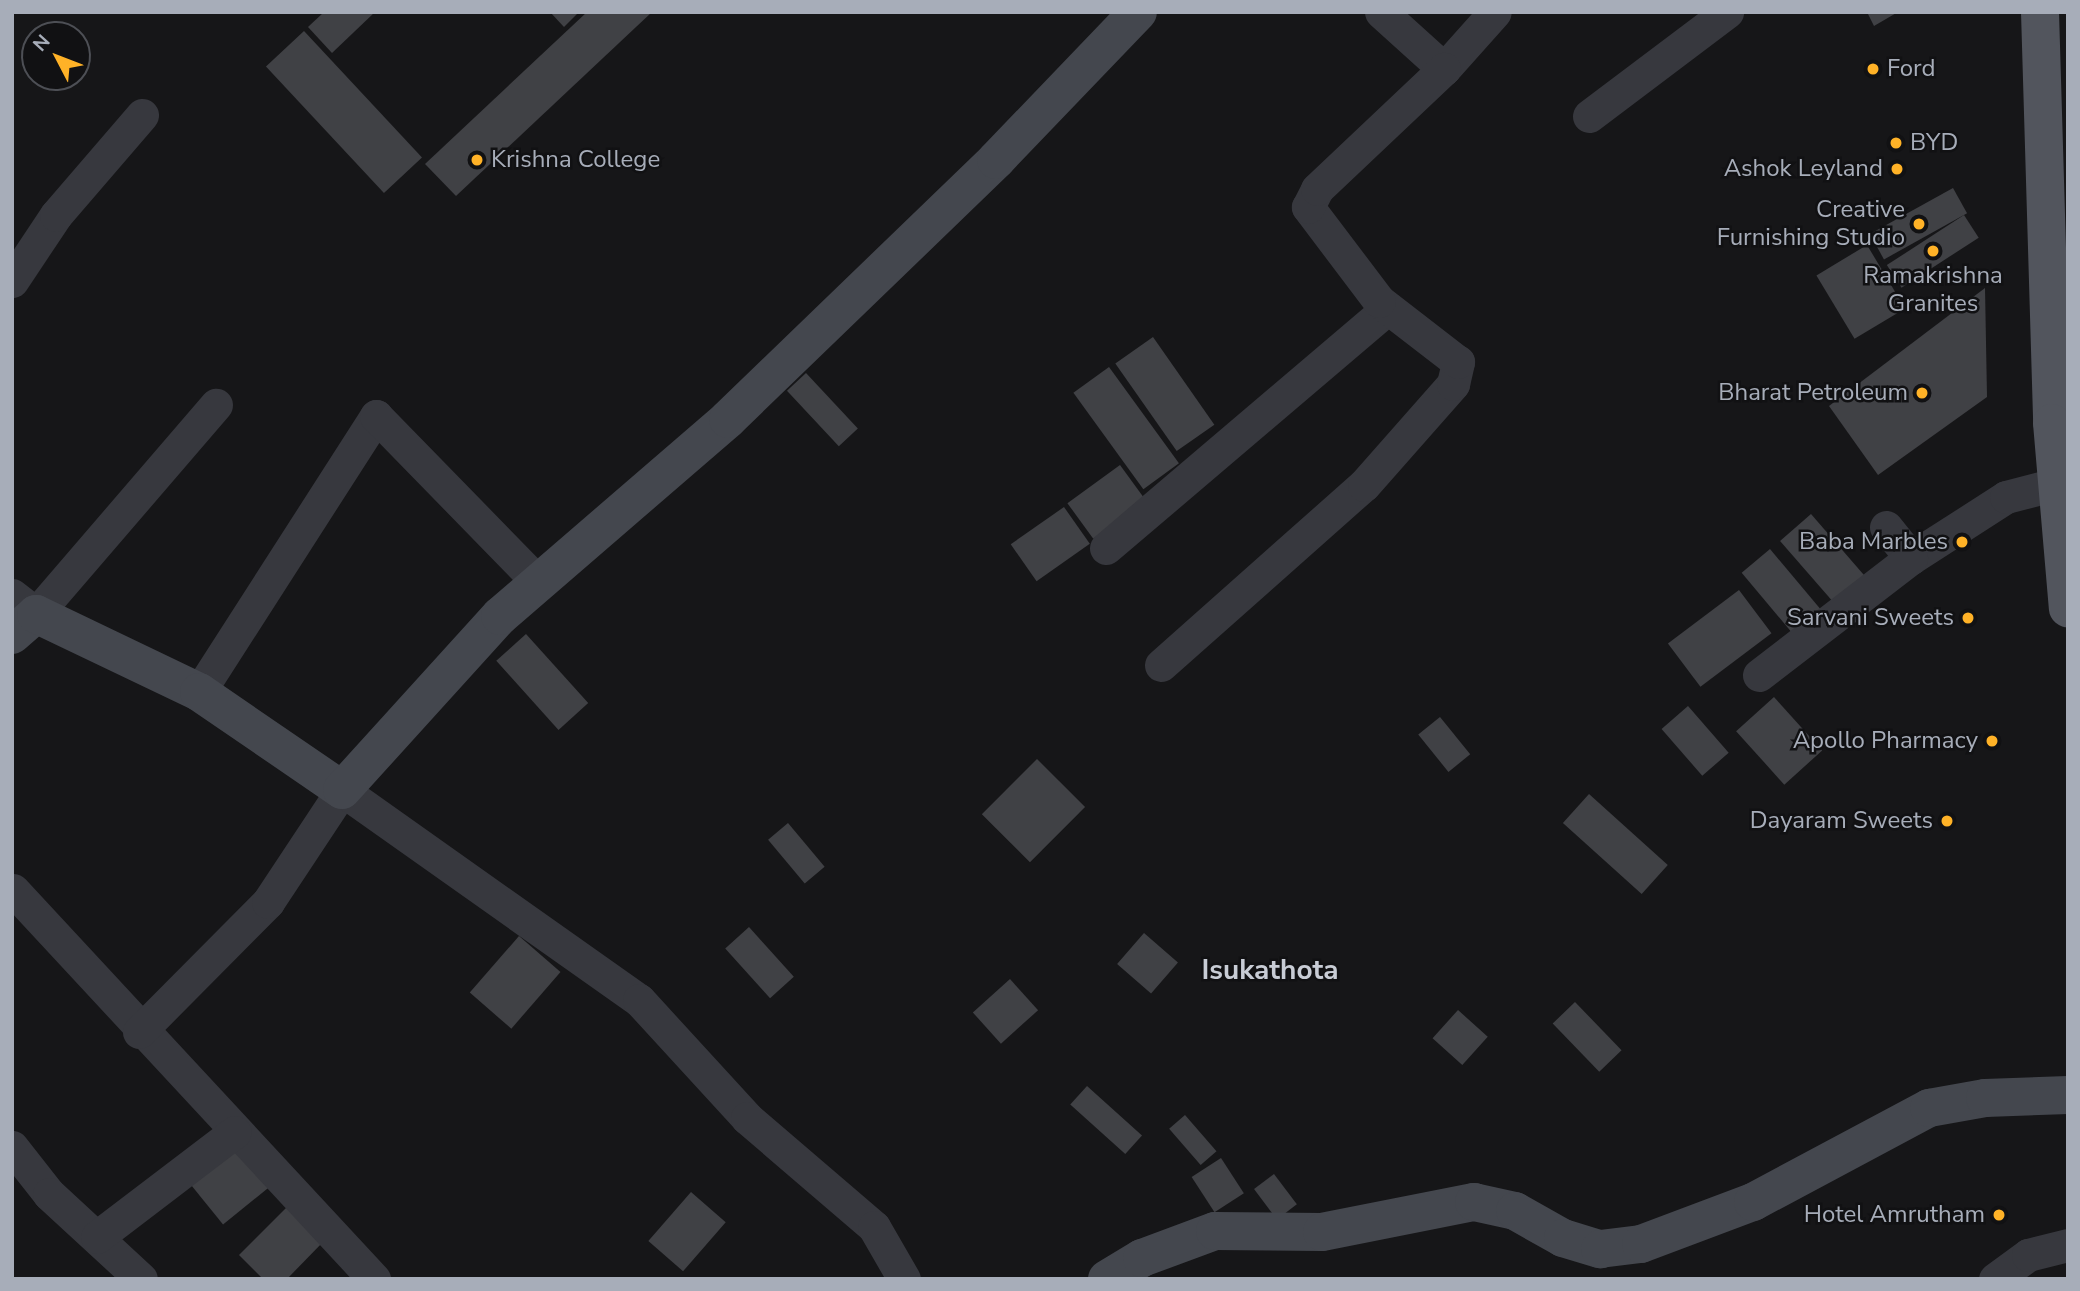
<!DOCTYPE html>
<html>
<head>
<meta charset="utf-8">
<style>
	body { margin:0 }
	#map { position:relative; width:2080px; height:1291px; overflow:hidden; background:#161618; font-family:"Nunito Sans",sans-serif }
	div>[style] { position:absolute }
	.building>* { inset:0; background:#404145; transform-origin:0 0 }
	.street>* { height:33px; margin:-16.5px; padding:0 16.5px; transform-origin:16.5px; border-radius:16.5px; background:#37383e }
	.secondary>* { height:38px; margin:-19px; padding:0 19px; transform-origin:19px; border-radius:19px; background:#44474e }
	.primary>* { height:38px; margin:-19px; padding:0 19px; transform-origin:19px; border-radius:19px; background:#52555d }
	.dots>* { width:19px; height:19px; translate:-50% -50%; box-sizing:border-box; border:4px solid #111113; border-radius:50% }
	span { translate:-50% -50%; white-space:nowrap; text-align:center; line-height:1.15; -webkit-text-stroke:5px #111113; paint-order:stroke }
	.poi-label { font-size:24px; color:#a7adb9 }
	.left { translate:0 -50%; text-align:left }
	.right { translate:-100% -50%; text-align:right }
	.quarter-label { font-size:28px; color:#c8ccd5; font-weight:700 }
	.frame { position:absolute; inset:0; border:14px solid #a7adb9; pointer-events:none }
	.north { position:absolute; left:21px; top:21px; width:70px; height:70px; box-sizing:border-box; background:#111113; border:2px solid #4d4f55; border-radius:50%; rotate:312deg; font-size:19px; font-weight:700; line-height:28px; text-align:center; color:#a7adb9 }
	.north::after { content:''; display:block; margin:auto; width:24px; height:32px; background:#ffb227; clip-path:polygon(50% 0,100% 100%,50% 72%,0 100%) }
</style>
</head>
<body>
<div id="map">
	<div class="building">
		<div style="clip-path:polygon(324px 12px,375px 12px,332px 53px,308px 27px)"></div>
		<div style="clip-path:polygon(550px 12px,579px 12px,564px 27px)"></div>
		<div style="clip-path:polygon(587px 12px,652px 12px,456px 196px,425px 164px)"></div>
		<div style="clip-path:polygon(1867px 12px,1898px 12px,1874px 26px)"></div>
		<div style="left:304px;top:31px;width:173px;height:52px;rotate:47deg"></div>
		<div style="left:1953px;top:188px;width:29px;height:95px;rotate:61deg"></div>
		<div style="left:1964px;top:215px;width:27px;height:92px;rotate:57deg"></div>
		<div style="left:1867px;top:245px;width:74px;height:59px;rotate:59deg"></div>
		<div style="clip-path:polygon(1985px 288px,1987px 397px,1878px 475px,1829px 406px)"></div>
		<div style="left:1153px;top:337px;width:107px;height:46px;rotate:55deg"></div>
		<div style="left:1109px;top:367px;width:119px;height:44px;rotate:54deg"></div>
		<div style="left:806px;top:373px;width:76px;height:26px;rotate:47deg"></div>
		<div style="left:1120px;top:465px;width:44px;height:65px;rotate:54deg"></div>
		<div style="left:1064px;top:507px;width:45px;height:65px;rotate:55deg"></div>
		<div style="left:1811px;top:514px;width:83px;height:41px;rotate:49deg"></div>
		<div style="left:1770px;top:549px;width:79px;height:37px;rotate:50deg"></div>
		<div style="left:1739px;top:590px;width:54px;height:89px;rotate:53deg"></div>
		<div style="left:526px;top:634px;width:93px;height:40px;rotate:48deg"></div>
		<div style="left:1774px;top:697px;width:72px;height:51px;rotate:48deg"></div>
		<div style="left:1688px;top:706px;width:62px;height:35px;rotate:49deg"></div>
		<div style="left:1440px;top:717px;width:48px;height:28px;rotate:51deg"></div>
		<div style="left:1037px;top:759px;width:68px;height:78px;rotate:45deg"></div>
		<div style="left:1589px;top:794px;width:106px;height:39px;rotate:42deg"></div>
		<div style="left:788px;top:823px;width:57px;height:26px;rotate:50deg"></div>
		<div style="left:749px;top:927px;width:67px;height:32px;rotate:48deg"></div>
		<div style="left:1144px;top:933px;width:45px;height:41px;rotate:41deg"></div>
		<div style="left:519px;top:936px;width:55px;height:75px;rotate:41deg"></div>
		<div style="left:1010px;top:979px;width:42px;height:50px;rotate:48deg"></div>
		<div style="left:1575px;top:1002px;width:67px;height:31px;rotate:46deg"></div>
		<div style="left:1458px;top:1010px;width:40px;height:38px;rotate:42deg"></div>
		<div style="left:1087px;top:1086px;width:74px;height:25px;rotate:42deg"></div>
		<div style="left:1185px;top:1115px;width:48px;height:21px;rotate:49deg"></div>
		<div style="left:236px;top:1142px;width:56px;height:62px;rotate:51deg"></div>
		<div style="left:1221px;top:1158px;width:42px;height:35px;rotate:57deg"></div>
		<div style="left:1274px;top:1174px;width:38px;height:25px;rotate:53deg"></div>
		<div style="left:691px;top:1192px;width:46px;height:65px;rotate:41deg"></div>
		<div style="clip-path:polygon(288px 1206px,323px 1242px,287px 1279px,263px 1279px,239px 1255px)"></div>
	</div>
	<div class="street">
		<div style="left:1381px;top:12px;width:85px;rotate:42.1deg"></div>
		<div style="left:1444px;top:69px;width:76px;rotate:-48.2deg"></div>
		<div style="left:1589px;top:116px;width:173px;rotate:-37deg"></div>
		<div style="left:12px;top:281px;width:79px;rotate:-56.3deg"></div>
		<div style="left:56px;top:215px;width:132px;rotate:-49.3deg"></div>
		<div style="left:1886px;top:527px;width:40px;rotate:51deg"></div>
		<div style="left:1911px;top:558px;width:113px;rotate:-32.7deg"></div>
		<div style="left:2006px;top:497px;width:56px;rotate:-14.5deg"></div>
		<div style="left:1106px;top:548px;width:370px;rotate:-40.4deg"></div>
		<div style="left:12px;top:595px;width:31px;rotate:38deg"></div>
		<div style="left:36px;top:614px;width:276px;rotate:-49.3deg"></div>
		<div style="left:1161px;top:665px;width:271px;rotate:-41.6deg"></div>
		<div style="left:1364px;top:485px;width:135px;rotate:-48.6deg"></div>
		<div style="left:1453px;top:384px;width:23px;rotate:-77deg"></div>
		<div style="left:1458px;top:362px;width:100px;rotate:-142.3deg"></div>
		<div style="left:1379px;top:301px;width:118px;rotate:-127.1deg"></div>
		<div style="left:1308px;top:207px;width:20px;rotate:-63deg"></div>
		<div style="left:1317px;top:189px;width:175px;rotate:-43.4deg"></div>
		<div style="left:1759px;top:675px;width:192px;rotate:-37.6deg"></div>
		<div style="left:199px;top:692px;width:328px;rotate:-57.3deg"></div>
		<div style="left:376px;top:416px;width:232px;rotate:45.7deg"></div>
		<div style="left:13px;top:890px;width:531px;rotate:47.14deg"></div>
		<div style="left:139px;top:1032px;width:183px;rotate:-45.2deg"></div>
		<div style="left:268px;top:902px;width:134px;rotate:-56.5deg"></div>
		<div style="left:342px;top:790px;width:364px;rotate:35.3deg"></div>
		<div style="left:639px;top:1000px;width:160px;rotate:47.5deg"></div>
		<div style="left:747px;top:1118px;width:167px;rotate:40.6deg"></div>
		<div style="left:874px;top:1227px;width:60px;rotate:60deg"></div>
		<div style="left:12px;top:1147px;width:60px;rotate:51.8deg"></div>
		<div style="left:49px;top:1194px;width:125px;rotate:42.7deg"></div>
		<div style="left:97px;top:1237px;width:173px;rotate:-37.3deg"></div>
		<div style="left:1995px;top:1279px;width:41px;rotate:-36deg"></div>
		<div style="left:2028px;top:1255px;width:41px;rotate:-14deg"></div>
	</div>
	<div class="secondary">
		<div style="left:12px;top:635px;width:32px;rotate:-41deg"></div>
		<div style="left:36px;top:614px;width:181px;rotate:25.6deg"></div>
		<div style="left:199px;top:692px;width:173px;rotate:34.4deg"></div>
		<div style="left:342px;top:790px;width:235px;rotate:-47.8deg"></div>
		<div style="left:500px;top:616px;width:301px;rotate:-40.8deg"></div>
		<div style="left:728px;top:419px;width:373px;rotate:-44deg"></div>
		<div style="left:996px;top:160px;width:205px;rotate:-46.2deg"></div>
		<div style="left:1107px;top:1279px;width:41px;rotate:-31deg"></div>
		<div style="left:1142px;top:1258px;width:78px;rotate:-20.3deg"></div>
		<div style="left:1215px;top:1231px;width:107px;rotate:0.5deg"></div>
		<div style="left:1322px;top:1232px;width:155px;rotate:-11.2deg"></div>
		<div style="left:1474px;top:1202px;width:42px;rotate:12.4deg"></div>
		<div style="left:1515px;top:1211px;width:55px;rotate:29.4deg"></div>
		<div style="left:1563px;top:1238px;width:39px;rotate:17deg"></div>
		<div style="left:1600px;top:1249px;width:41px;rotate:-7deg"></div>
		<div style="left:1641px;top:1244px;width:120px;rotate:-20.6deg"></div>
		<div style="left:1753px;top:1202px;width:200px;rotate:-28.1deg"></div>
		<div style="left:1929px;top:1108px;width:57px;rotate:-10.1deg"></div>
		<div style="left:1985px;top:1098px;width:83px;rotate:-2.1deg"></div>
	</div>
	<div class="primary">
		<div style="left:2040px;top:12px;width:411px;rotate:88.3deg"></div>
		<div style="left:2052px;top:423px;width:186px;rotate:85.1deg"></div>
	</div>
	<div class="dots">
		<div style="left:1873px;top:69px;background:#ffb227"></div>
		<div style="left:1896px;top:143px;background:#ffb227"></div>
		<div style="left:477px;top:160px;background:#ffb227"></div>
		<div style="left:1897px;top:169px;background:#ffb227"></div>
		<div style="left:1919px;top:224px;background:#ffb227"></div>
		<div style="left:1933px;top:251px;background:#ffb227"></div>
		<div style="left:1922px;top:393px;background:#ffb227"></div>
		<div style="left:1962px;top:542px;background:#ffb227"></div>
		<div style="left:1968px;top:618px;background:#ffb227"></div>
		<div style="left:1992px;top:741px;background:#ffb227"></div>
		<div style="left:1947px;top:821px;background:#ffb227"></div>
		<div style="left:1999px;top:1215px;background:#ffb227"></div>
	</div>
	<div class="poi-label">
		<span class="left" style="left:1887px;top:69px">Ford</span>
		<span class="left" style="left:1910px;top:143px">BYD</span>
		<span class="left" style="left:491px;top:160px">Krishna College</span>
		<span class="right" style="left:1883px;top:169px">Ashok Leyland</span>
		<span class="right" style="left:1905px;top:224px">Creative<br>Furnishing Studio</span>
		<span style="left:1933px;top:290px">Ramakrishna<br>Granites</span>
		<span class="right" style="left:1908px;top:393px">Bharat Petroleum</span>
		<span class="right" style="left:1948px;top:542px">Baba Marbles</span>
		<span class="right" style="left:1954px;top:618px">Sarvani Sweets</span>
		<span class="right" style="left:1978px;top:741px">Apollo Pharmacy</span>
		<span class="right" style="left:1933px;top:821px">Dayaram Sweets</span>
		<span class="right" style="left:1985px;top:1215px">Hotel Amrutham</span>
	</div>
	<div class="quarter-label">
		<span style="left:1270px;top:970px">Isukathota</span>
	</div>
	<div class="frame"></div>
	<div class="north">N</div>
</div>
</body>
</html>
